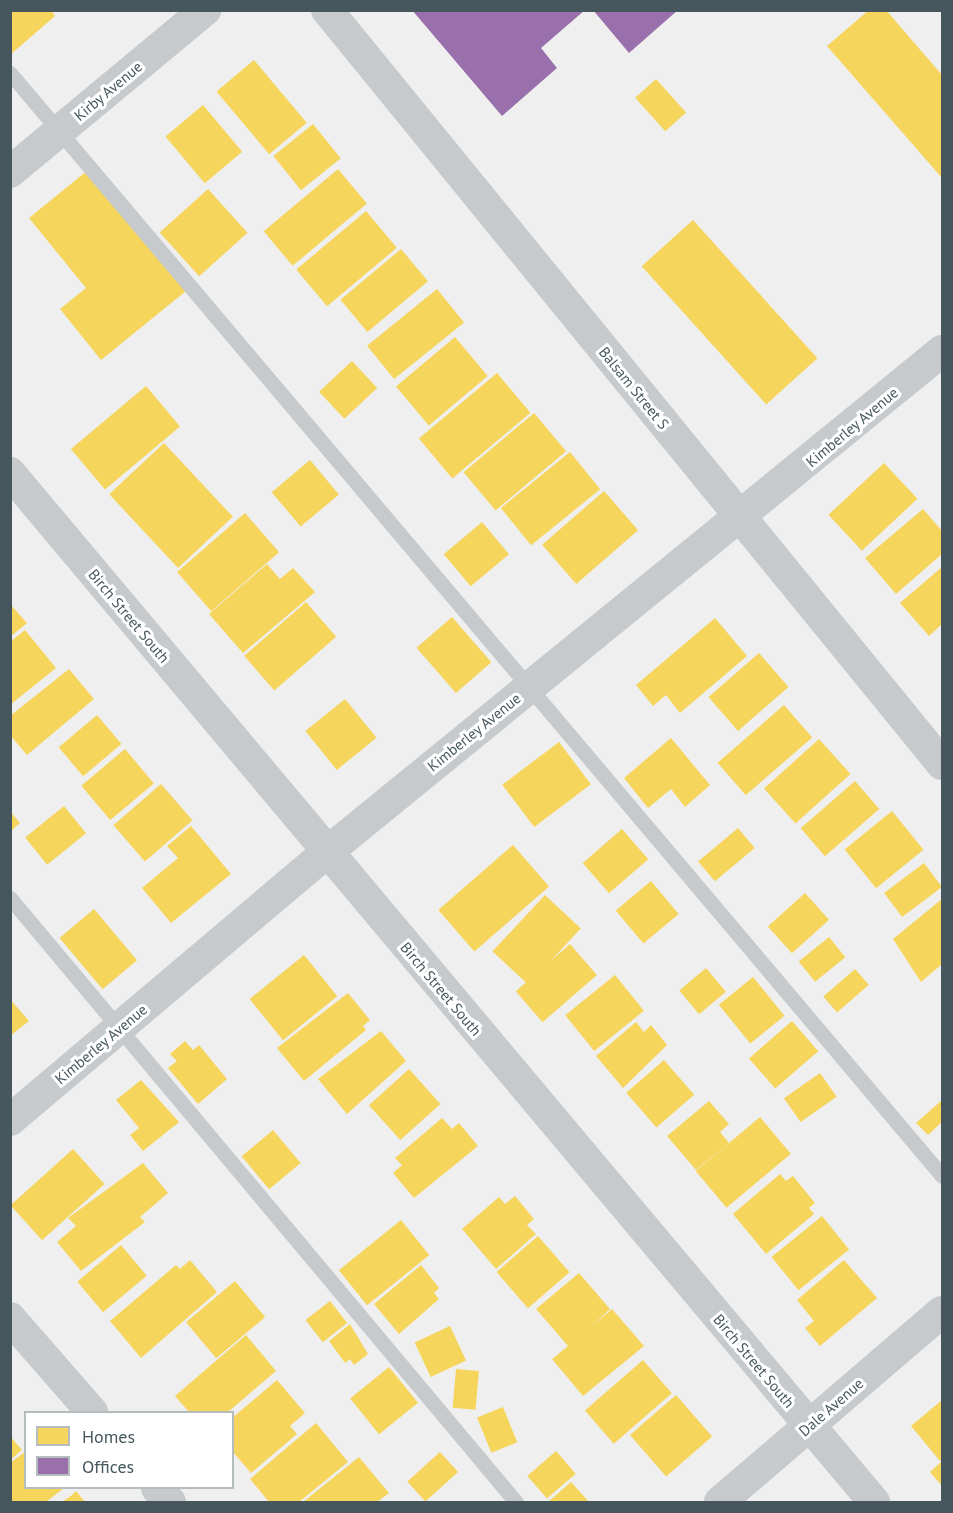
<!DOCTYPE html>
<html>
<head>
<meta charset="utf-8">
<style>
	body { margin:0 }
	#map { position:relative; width:953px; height:1513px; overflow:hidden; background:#f0efef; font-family:"PT Sans",sans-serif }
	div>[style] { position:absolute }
	.homes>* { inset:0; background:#f6d55c; transform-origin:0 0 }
	.offices>* { inset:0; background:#9970ab }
	.service>* { height:15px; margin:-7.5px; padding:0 7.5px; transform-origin:7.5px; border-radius:7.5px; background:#c6cacc }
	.minor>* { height:32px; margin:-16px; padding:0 16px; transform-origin:16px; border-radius:16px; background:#c6cacc }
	span { translate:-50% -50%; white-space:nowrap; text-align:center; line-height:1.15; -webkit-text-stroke:6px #fff; paint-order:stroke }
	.street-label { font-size:15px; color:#45575d }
	.frame { position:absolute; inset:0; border:12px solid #45575d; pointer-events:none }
	.legend { position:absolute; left:24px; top:1411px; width:210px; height:78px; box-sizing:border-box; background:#fff; border:2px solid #b5bcbe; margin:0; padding:8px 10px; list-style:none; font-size:18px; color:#45575d }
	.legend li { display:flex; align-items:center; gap:12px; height:30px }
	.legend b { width:30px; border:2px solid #b5bcbe }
</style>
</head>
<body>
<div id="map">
	<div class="homes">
		<div style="clip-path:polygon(10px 10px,51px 10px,55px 16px,10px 55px)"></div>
		<div style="clip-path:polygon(869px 10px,886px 10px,942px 75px,942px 178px,827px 46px)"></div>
		<div style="left:254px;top:60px;width:82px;height:49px;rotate:50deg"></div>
		<div style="left:656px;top:79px;width:45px;height:28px;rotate:48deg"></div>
		<div style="left:203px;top:105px;width:61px;height:49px;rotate:50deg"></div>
		<div style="left:313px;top:124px;width:44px;height:51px;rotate:51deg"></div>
		<div style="left:338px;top:169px;width:45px;height:97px;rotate:50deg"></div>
		<div style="clip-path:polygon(88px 170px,186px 291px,101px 360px,60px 309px,86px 288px,29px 218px)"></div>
		<div style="left:208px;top:189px;width:59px;height:65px;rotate:48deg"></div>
		<div style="left:366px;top:211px;width:48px;height:91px;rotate:50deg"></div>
		<div style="left:693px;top:220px;width:186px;height:69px;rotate:48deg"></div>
		<div style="left:401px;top:249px;width:42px;height:79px;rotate:50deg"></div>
		<div style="left:437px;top:289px;width:43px;height:90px;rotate:51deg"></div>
		<div style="left:455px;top:337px;width:51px;height:77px;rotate:50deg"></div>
		<div style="left:352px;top:361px;width:37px;height:45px;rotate:47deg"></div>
		<div style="left:497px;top:373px;width:52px;height:102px;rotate:50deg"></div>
		<div style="left:146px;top:386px;width:53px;height:98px;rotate:50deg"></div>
		<div style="left:534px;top:413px;width:50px;height:92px;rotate:50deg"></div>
		<div style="left:164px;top:443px;width:101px;height:75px;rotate:47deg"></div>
		<div style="left:570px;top:452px;width:48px;height:89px;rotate:51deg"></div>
		<div style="left:310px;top:460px;width:45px;height:50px;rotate:50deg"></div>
		<div style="left:884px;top:463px;width:49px;height:76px;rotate:47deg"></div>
		<div style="left:604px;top:491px;width:52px;height:82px;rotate:49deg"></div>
		<div style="clip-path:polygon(923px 509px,942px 531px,942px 554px,896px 594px,865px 558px)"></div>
		<div style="left:245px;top:513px;width:52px;height:90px;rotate:49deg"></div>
		<div style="left:482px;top:522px;width:42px;height:50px;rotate:50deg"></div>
		<div style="clip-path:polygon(267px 564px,280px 579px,293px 568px,315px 592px,243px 653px,209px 614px)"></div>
		<div style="clip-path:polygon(942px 567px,942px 624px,929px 636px,900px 603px)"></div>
		<div style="left:306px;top:602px;width:46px;height:82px;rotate:49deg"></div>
		<div style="clip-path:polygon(10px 604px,27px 623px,10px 637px)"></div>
		<div style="left:452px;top:617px;width:60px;height:47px;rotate:49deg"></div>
		<div style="clip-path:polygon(715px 618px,747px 656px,680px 713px,666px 695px,653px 706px,636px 685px)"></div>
		<div style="clip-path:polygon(25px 630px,56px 668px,10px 705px,10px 642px)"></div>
		<div style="left:759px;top:653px;width:45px;height:67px;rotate:49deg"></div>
		<div style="clip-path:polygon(69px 669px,94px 699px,27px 755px,10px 735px,10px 716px)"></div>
		<div style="left:345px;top:699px;width:50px;height:51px;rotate:51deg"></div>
		<div style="left:784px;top:705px;width:43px;height:88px;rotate:49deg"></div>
		<div style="left:97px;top:715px;width:38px;height:50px;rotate:50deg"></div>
		<div style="clip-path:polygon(671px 738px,710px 785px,685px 807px,671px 789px,648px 808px,624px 778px)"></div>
		<div style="left:819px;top:739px;width:47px;height:74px;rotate:48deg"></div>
		<div style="left:559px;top:742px;width:53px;height:71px;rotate:53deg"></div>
		<div style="left:125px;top:749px;width:45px;height:57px;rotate:50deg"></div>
		<div style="left:855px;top:781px;width:37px;height:72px;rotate:49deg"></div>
		<div style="left:161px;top:784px;width:48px;height:63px;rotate:49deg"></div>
		<div style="left:64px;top:806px;width:35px;height:50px;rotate:51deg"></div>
		<div style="clip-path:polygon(10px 811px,20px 823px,10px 832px)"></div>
		<div style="left:892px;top:811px;width:50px;height:61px;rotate:51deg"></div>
		<div style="clip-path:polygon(191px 826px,231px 874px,171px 923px,142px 888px,178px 858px,167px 846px)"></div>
		<div style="left:738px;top:828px;width:26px;height:52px;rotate:50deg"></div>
		<div style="left:622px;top:829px;width:40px;height:52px;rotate:49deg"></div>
		<div style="left:513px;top:845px;width:55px;height:99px;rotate:49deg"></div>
		<div style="left:924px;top:863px;width:30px;height:50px;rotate:53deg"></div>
		<div style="left:651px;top:881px;width:43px;height:46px;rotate:50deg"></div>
		<div style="left:805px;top:893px;width:36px;height:50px;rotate:48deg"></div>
		<div style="left:545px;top:895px;width:49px;height:77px;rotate:43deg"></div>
		<div style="clip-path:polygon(942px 899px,942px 964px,921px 982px,893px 939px)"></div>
		<div style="left:94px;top:909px;width:67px;height:45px;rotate:50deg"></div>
		<div style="left:829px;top:937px;width:26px;height:39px;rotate:51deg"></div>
		<div style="left:570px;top:944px;width:41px;height:72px;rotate:49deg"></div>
		<div style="left:304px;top:955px;width:53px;height:70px;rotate:51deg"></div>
		<div style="left:706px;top:968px;width:31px;height:35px;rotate:50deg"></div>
		<div style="left:855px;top:969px;width:21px;height:42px;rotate:49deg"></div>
		<div style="left:615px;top:975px;width:46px;height:64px;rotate:51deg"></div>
		<div style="left:753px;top:977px;width:50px;height:44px;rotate:51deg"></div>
		<div style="clip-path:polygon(348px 993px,370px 1020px,363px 1026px,366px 1030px,304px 1081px,277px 1048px)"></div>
		<div style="clip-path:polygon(10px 999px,29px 1021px,10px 1036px)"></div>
		<div style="left:792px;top:1021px;width:40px;height:57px;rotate:49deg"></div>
		<div style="clip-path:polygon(636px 1022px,644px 1032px,651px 1025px,667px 1045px,623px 1088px,596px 1056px)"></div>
		<div style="clip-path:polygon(381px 1031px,406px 1061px,347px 1114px,318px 1079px)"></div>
		<div style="clip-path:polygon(185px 1041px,193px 1050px,199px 1045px,227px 1079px,198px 1104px,168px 1068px,177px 1061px,170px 1054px)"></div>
		<div style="left:664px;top:1060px;width:46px;height:50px;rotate:49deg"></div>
		<div style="left:409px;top:1069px;width:47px;height:54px;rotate:48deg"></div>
		<div style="left:820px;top:1073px;width:29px;height:44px;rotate:55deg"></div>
		<div style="clip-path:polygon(141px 1080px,179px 1122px,143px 1151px,130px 1135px,139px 1128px,116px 1100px)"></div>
		<div style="clip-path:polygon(942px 1100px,942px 1122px,928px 1135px,916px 1123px)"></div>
		<div style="clip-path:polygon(709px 1101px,729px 1124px,720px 1132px,729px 1143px,696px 1170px,667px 1136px)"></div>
		<div style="left:760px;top:1117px;width:48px;height:84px;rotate:50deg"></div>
		<div style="clip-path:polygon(442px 1118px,452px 1129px,459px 1123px,478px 1146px,414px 1198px,393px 1173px,402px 1165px,395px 1158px)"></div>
		<div style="left:273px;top:1130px;width:43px;height:41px;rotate:50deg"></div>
		<div style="left:73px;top:1149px;width:47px;height:84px;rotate:48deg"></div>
		<div style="clip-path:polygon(143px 1163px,168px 1193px,140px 1217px,145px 1222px,81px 1271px,57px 1242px,76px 1226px,68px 1218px)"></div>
		<div style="clip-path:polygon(780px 1174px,786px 1181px,793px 1176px,815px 1203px,809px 1208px,814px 1214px,766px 1254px,733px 1214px)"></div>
		<div style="clip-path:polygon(515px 1196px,534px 1219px,527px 1225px,536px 1234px,496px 1269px,462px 1229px,499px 1197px,505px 1204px)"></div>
		<div style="left:822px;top:1216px;width:43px;height:65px;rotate:51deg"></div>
		<div style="left:401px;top:1220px;width:45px;height:80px;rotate:51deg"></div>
		<div style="left:538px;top:1236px;width:48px;height:55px;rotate:49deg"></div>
		<div style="left:121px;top:1245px;width:40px;height:57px;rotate:50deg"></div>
		<div style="clip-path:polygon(190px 1260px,217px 1292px,141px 1358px,110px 1321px,176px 1265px,180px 1269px)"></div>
		<div style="clip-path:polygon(844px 1260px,877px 1298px,820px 1346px,805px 1328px,814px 1321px,797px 1300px)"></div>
		<div style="clip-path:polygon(421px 1265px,439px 1288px,434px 1293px,439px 1299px,399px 1334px,374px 1304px)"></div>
		<div style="clip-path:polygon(579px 1273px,610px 1309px,592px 1326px,612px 1309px,644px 1346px,583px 1396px,552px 1359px,568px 1346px,536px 1309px)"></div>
		<div style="left:235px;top:1281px;width:47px;height:64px;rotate:50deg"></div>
		<div style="left:330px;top:1301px;width:28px;height:31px;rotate:52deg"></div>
		<div style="clip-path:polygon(350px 1324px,368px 1354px,354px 1365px,350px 1359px,345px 1363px,329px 1341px)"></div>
		<div style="left:450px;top:1326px;width:38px;height:39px;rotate:65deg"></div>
		<div style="clip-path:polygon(246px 1335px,276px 1371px,228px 1412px,189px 1412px,175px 1396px)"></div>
		<div style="left:643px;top:1360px;width:44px;height:77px;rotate:49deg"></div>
		<div style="left:389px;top:1367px;width:46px;height:50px;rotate:51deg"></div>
		<div style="left:456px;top:1369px;width:23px;height:39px;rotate:5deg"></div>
		<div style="clip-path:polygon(277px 1380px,305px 1413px,290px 1426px,297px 1434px,251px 1473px,232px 1451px,232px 1418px)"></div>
		<div style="left:676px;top:1395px;width:55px;height:61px;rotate:49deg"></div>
		<div style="clip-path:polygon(942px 1400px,942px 1459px,940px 1461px,911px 1426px)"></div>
		<div style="left:503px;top:1407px;width:38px;height:28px;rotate:68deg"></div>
		<div style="clip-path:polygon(316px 1423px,348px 1462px,299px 1502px,269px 1502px,250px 1479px)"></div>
		<div style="clip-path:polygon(10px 1436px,22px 1450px,10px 1460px)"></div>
		<div style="clip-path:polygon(26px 1451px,26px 1488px,64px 1488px,46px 1502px,10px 1502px,10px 1463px)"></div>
		<div style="left:556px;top:1451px;width:30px;height:38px;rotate:49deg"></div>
		<div style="left:440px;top:1452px;width:27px;height:44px;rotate:48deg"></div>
		<div style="clip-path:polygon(359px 1457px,389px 1493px,377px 1502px,303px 1502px)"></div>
		<div style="clip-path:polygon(942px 1461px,942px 1486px,930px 1472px)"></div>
		<div style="clip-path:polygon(571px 1482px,589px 1502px,548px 1502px)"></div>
		<div style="clip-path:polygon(76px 1491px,85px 1502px,62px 1502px,72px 1495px)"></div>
	</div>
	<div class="offices">
		<div style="clip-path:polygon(412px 10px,585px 10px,541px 48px,557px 68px,502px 116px)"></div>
		<div style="clip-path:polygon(593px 10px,678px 10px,629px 53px)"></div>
	</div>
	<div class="service">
		<div style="left:10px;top:73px;width:1444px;rotate:49.8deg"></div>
		<div style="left:10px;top:898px;width:788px;rotate:50.05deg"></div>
	</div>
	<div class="minor">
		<div style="left:327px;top:10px;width:973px;rotate:50.8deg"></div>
		<div style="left:10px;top:172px;width:254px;rotate:-39.7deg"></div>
		<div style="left:10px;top:473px;width:1344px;rotate:49.98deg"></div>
		<div style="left:10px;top:1120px;width:414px;rotate:-40.2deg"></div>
		<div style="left:326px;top:853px;width:795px;rotate:-39.18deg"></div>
		<div style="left:10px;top:1318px;width:125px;rotate:48.9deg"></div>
		<div style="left:157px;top:1488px;width:19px;rotate:47deg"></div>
		<div style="left:720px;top:1502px;width:292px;rotate:-40.6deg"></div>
	</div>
	<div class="street-label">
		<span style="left:108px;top:91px;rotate:-40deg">Kirby Avenue</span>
		<span style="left:634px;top:388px;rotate:51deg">Balsam Street S</span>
		<span style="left:852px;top:427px;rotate:-40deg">Kimberley Avenue</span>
		<span style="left:129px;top:616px;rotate:50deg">Birch Street South</span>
		<span style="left:474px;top:732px;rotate:-39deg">Kimberley Avenue</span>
		<span style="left:441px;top:989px;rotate:50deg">Birch Street South</span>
		<span style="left:101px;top:1044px;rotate:-40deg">Kimberley Avenue</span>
		<span style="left:754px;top:1361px;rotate:50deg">Birch Street South</span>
		<span style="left:831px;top:1407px;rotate:-41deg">Dale Avenue</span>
	</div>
	<div class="frame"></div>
	<ul class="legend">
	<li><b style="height:16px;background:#f6d55c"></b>Homes</li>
	<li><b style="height:16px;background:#9970ab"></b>Offices</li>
	</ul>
</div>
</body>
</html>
